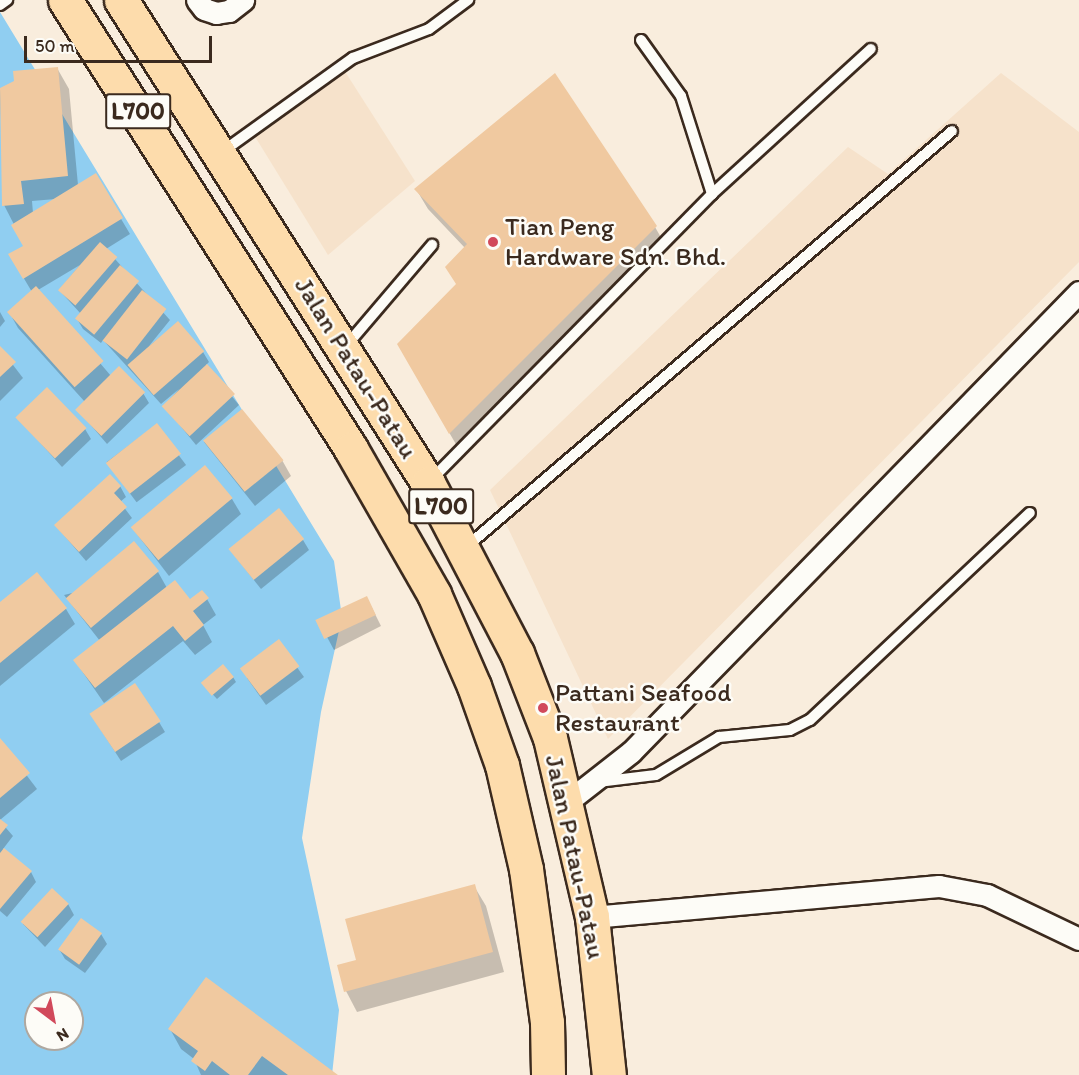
<!DOCTYPE html>
<html>
<head>
<meta charset="utf-8">
<style>
	body { margin:0 }
	#map { position:relative; width:1079px; height:1075px; overflow:hidden; background:#f9eddd; font-family:Itim,sans-serif }
	div>[style] { position:absolute }
	.built>* { inset:0; background:#f6e2cb }
	.water>* { inset:0; background:#90cef1 }
	.shadow>* { inset:0; background:#0003; transform-origin:0 0 }
	.building>* { inset:0; background:#f0c9a0; transform-origin:0 0 }
	.roads { filter:drop-shadow(2px 0 #3b2a1e) drop-shadow(-2px 0 #3b2a1e) drop-shadow(0 2px #3b2a1e) drop-shadow(0 -2px #3b2a1e) }
	.lane>* { height:10px; margin:-5px; padding:0 5px; transform-origin:5px; border-radius:5px; background:#fdfcf7 }
	.street>* { height:21px; margin:-10.5px; padding:0 10.5px; transform-origin:10.5px; border-radius:10.5px; background:#fdfcf7 }
	.primary>* { height:33px; margin:-16.5px; padding:0 16.5px; transform-origin:16.5px; border-radius:16.5px; background:#fddcac }
	.dots>* { width:16px; height:16px; translate:-50% -50%; box-sizing:border-box; border:3px solid #fdfcf7; border-radius:50% }
	span { translate:-50% -50%; white-space:nowrap; text-align:center; line-height:1.15; -webkit-text-stroke:5px #fdfcf7; paint-order:stroke }
	.shield-label span { padding:2px 4px; background:#fdfcf7; border:2px solid; border-radius:4px; -webkit-text-stroke-width:0 }
	.shield-label { font-size:24px; color:#3b2a1e; font-weight:700 }
	.poi-label { font-size:26px; color:#3b2a1e }
	.left { translate:0 -50%; text-align:left }
	.street-label { font-size:26px; color:#3b2a1e }
	.north { position:absolute; left:24px; top:991px; width:60px; height:60px; box-sizing:border-box; background:#fdfcf7; border:2px solid #afa8a0; border-radius:50%; rotate:148deg; font-size:16px; font-weight:700; line-height:24px; text-align:center; color:#3b2a1e }
	.north::after { content:''; display:block; margin:auto; width:21px; height:27px; background:#d1495b; clip-path:polygon(50% 0,100% 100%,50% 72%,0 100%) }
	.scale { position:absolute; left:24px; top:36px; width:188px; height:27px; box-sizing:border-box; border:3px solid #3b2a1e; border-top:0; padding-left:8px; font-size:18px; line-height:21px; white-space:nowrap; color:#3b2a1e; -webkit-text-stroke:4px #fdfcf7; paint-order:stroke }
</style>
</head>
<body>
<div id="map">
	<div class="built">
		<div style="clip-path:polygon(344px 70px,415px 181px,328px 255px,254px 135px)"></div>
		<div style="clip-path:polygon(1001px 73px,1079px 132px,1079px 262px,608px 739px,490px 490px,848px 147px,888px 174px)"></div>
	</div>
	<div class="water">
		<div style="clip-path:polygon(evenodd,0 12px,334px 561px,342px 617px,321px 712px,302px 838px,339px 1010px,332px 1075px,0 1075px,0 12px,36px 1003px,72px 1003px,72px 1039px,36px 1039px,36px 1003px)"></div>
	</div>
	<div class="shadow">
		<div style="clip-path:polygon(evenodd,57px 68px,69px 89px,78px 185px,95px 175px,130px 234px,106px 249px,170px 320px,149px 346px,178px 323px,203px 352px,209px 362px,206px 365px,239px 405px,196px 445px,164px 406px,179px 389px,161px 404px,103px 340px,101px 343px,83px 329px,77px 319px,81px 314px,59px 290px,80px 265px,38px 290px,111px 376px,143px 393px,149px 403px,107px 444px,77px 409px,85px 402px,18px 328px,9px 312px,32px 292px,10px 255px,25px 246px,4px 205px,0 90px,57px 68px,56px 199px,33px 213px,32px 201px,56px 199px)"></div>
		<div style="clip-path:polygon(416px 189px,655px 227px,667px 248px,461px 453px,398px 344px,457px 285px,465px 248px,428px 209px)"></div>
		<div style="clip-path:polygon(0 312px,5px 321px,0 327px)"></div>
		<div style="clip-path:polygon(0 348px,23px 378px,0 401px)"></div>
		<div style="clip-path:polygon(17px 417px,85px 429px,91px 439px,62px 467px)"></div>
		<div style="left:156px;top:425px;width:50px;height:62px;rotate:53deg"></div>
		<div style="clip-path:polygon(204px 442px,282px 460px,291px 476px,255px 506px)"></div>
		<div style="clip-path:polygon(120px 486px,126px 497px,120px 502px,132px 518px,86px 561px,56px 526px)"></div>
		<div style="clip-path:polygon(232px 499px,241px 514px,169px 576px,133px 529px)"></div>
		<div style="clip-path:polygon(303px 540px,309px 550px,261px 589px,231px 551px)"></div>
		<div style="clip-path:polygon(158px 572px,167px 588px,190px 601px,207px 599px,216px 615px,203px 625px,212px 642px,195px 655px,183px 641px,104px 703px,75px 661px,100px 641px,64px 595px)"></div>
		<div style="clip-path:polygon(0 604px,66px 609px,75px 624px,0 686px)"></div>
		<div style="clip-path:polygon(372px 608px,381px 626px,334px 650px,319px 622px)"></div>
		<div style="clip-path:polygon(278px 641px,304px 677px,266px 705px,247px 678px)"></div>
		<div style="clip-path:polygon(233px 677px,236px 682px,217px 699px,207px 688px)"></div>
		<div style="clip-path:polygon(159px 722px,165px 732px,121px 761px,97px 724px)"></div>
		<div style="clip-path:polygon(0 740px,37px 789px,0 820px)"></div>
		<div style="clip-path:polygon(0 821px,13px 836px,3px 849px,31px 872px,36px 882px,7px 917px,0 911px)"></div>
		<div style="clip-path:polygon(474px 886px,486px 906px,504px 972px,357px 1012px,346px 991px,358px 961px)"></div>
		<div style="clip-path:polygon(68px 904px,74px 915px,45px 947px,23px 924px)"></div>
		<div style="clip-path:polygon(101px 934px,107px 944px,85px 973px,65px 959px,59px 949px)"></div>
		<div style="clip-path:polygon(170px 1029px,336px 1075px,201px 1075px,194px 1059px,181px 1049px)"></div>
	</div>
	<div class="building">
		<div style="clip-path:polygon(58px 67px,68px 176px,21px 181px,24px 204px,2px 206px,0 88px,14px 81px,13px 71px)"></div>
		<div style="clip-path:polygon(555px 73px,657px 226px,449px 434px,397px 344px,456px 284px,445px 267px,467px 244px,414px 189px)"></div>
		<div style="clip-path:polygon(96px 173px,123px 218px,23px 279px,8px 254px,23px 246px,11px 225px)"></div>
		<div style="left:100px;top:242px;width:23px;height:64px;rotate:41deg"></div>
		<div style="left:120px;top:265px;width:25px;height:70px;rotate:40deg"></div>
		<div style="left:36px;top:286px;width:101px;height:39px;rotate:48deg"></div>
		<div style="left:142px;top:290px;width:31px;height:64px;rotate:38deg"></div>
		<div style="left:178px;top:321px;width:40px;height:67px;rotate:49deg"></div>
		<div style="clip-path:polygon(0 346px,16px 362px,0 377px)"></div>
		<div style="left:207px;top:364px;width:41px;height:62px;rotate:47deg"></div>
		<div style="left:119px;top:366px;width:37px;height:62px;rotate:45deg"></div>
		<div style="left:47px;top:387px;width:57px;height:44px;rotate:46deg"></div>
		<div style="left:242px;top:409px;width:66px;height:50px;rotate:51deg"></div>
		<div style="left:157px;top:423px;width:39px;height:65px;rotate:52deg"></div>
		<div style="left:205px;top:465px;width:43px;height:97px;rotate:50deg"></div>
		<div style="clip-path:polygon(110px 474px,121px 486px,114px 493px,127px 507px,79px 552px,54px 525px)"></div>
		<div style="left:279px;top:508px;width:40px;height:65px;rotate:51deg"></div>
		<div style="left:134px;top:541px;width:39px;height:89px;rotate:50deg"></div>
		<div style="clip-path:polygon(37px 572px,67px 608px,0 663px,0 602px)"></div>
		<div style="clip-path:polygon(175px 580px,190px 599px,202px 590px,209px 598px,193px 611px,204px 625px,185px 641px,173px 626px,95px 688px,73px 660px)"></div>
		<div style="left:367px;top:596px;width:21px;height:57px;rotate:65deg"></div>
		<div style="left:279px;top:639px;width:34px;height:49px;rotate:53deg"></div>
		<div style="left:223px;top:664px;width:17px;height:29px;rotate:50deg"></div>
		<div style="left:135px;top:683px;width:46px;height:55px;rotate:56deg"></div>
		<div style="clip-path:polygon(0 738px,30px 773px,0 798px)"></div>
		<div style="clip-path:polygon(0 819px,8px 825px,0 835px)"></div>
		<div style="clip-path:polygon(4px 848px,32px 871px,0 909px,0 853px)"></div>
		<div style="clip-path:polygon(475px 884px,493px 952px,344px 992px,337px 965px,356px 960px,345px 919px)"></div>
		<div style="left:52px;top:888px;width:23px;height:46px;rotate:43deg"></div>
		<div style="left:81px;top:918px;width:26px;height:39px;rotate:36deg"></div>
		<div style="clip-path:polygon(206px 977px,338px 1075px,288px 1075px,262px 1056px,248px 1075px,230px 1075px,212px 1061px,205px 1071px,191px 1061px,198px 1051px,168px 1029px)"></div>
	</div>
	<div class="roads">
		<div class="lane">
			<div style="left:0;top:5px;width:9px;rotate:-36deg"></div>
			<div style="left:641px;top:40px;width:69px;rotate:54.5deg"></div>
			<div style="left:681px;top:96px;width:103px;rotate:72.4deg"></div>
			<div style="left:222px;top:152px;width:161px;rotate:-35.7deg"></div>
			<div style="left:353px;top:58px;width:81px;rotate:-20.9deg"></div>
			<div style="left:429px;top:29px;width:49px;rotate:-36.6deg"></div>
			<div style="left:346px;top:346px;width:133px;rotate:-49.6deg"></div>
			<div style="left:430px;top:481px;width:402px;rotate:-45.5deg"></div>
			<div style="left:712px;top:194px;width:215px;rotate:-42.4deg"></div>
			<div style="left:465px;top:548px;width:641px;rotate:-40.57deg"></div>
			<div style="left:598px;top:782px;width:58px;rotate:-6.9deg"></div>
			<div style="left:656px;top:775px;width:74px;rotate:-31.1deg"></div>
			<div style="left:719px;top:737px;width:71px;rotate:-5.6deg"></div>
			<div style="left:790px;top:730px;width:22px;rotate:-27deg"></div>
			<div style="left:810px;top:720px;width:302px;rotate:-43.3deg"></div>
		</div>
		<div class="street">
			<div style="left:197px;top:0;width:11px;rotate:52deg"></div>
			<div style="left:204px;top:9px;width:13px;rotate:18deg"></div>
			<div style="left:216px;top:13px;width:13px;rotate:-9deg"></div>
			<div style="left:229px;top:11px;width:18px;rotate:-38deg"></div>
			<div style="left:567px;top:802px;width:81px;rotate:-38deg"></div>
			<div style="left:631px;top:752px;width:642px;rotate:-45.76deg"></div>
			<div style="left:592px;top:917px;width:348px;rotate:-5.1deg"></div>
			<div style="left:939px;top:886px;width:49px;rotate:10.6deg"></div>
			<div style="left:987px;top:895px;width:102px;rotate:25.6deg"></div>
		</div>
		<div class="primary">
			<div style="left:65px;top:0;width:532px;rotate:57.5deg"></div>
			<div style="left:351px;top:449px;width:167px;rotate:60.2deg"></div>
			<div style="left:434px;top:594px;width:100px;rotate:66.5deg"></div>
			<div style="left:474px;top:686px;width:84px;rotate:70.5deg"></div>
			<div style="left:502px;top:765px;width:107px;rotate:77deg"></div>
			<div style="left:526px;top:869px;width:154px;rotate:82.2deg"></div>
			<div style="left:547px;top:1022px;width:53px;rotate:88.9deg"></div>
			<div style="left:121px;top:0;width:572px;rotate:57.56deg"></div>
			<div style="left:428px;top:483px;width:192px;rotate:62.4deg"></div>
			<div style="left:517px;top:653px;width:91px;rotate:68.8deg"></div>
			<div style="left:550px;top:738px;width:184px;rotate:76.8deg"></div>
			<div style="left:592px;top:917px;width:159px;rotate:83.9deg"></div>
		</div>
	</div>
	<div class="dots">
		<div style="left:493px;top:242px;background:#d1495b"></div>
		<div style="left:543px;top:708px;background:#d1495b"></div>
	</div>
	<div class="shield-label">
		<span style="left:138px;top:111px">L700</span>
		<span style="left:441px;top:506px">L700</span>
	</div>
	<div class="poi-label">
		<span class="left" style="left:505px;top:242px">Tian Peng<br>Hardware Sdn. Bhd.</span>
		<span class="left" style="left:555px;top:708px">Pattani Seafood<br>Restaurant</span>
	</div>
	<div class="street-label">
		<span style="left:356px;top:368px;rotate:58deg">Jalan Patau-Patau</span>
		<span style="left:575px;top:857px;rotate:78deg">Jalan Patau-Patau</span>
	</div>
	<div class="north">N</div>
	<div class="scale">50 m</div>
</div>
</body>
</html>
